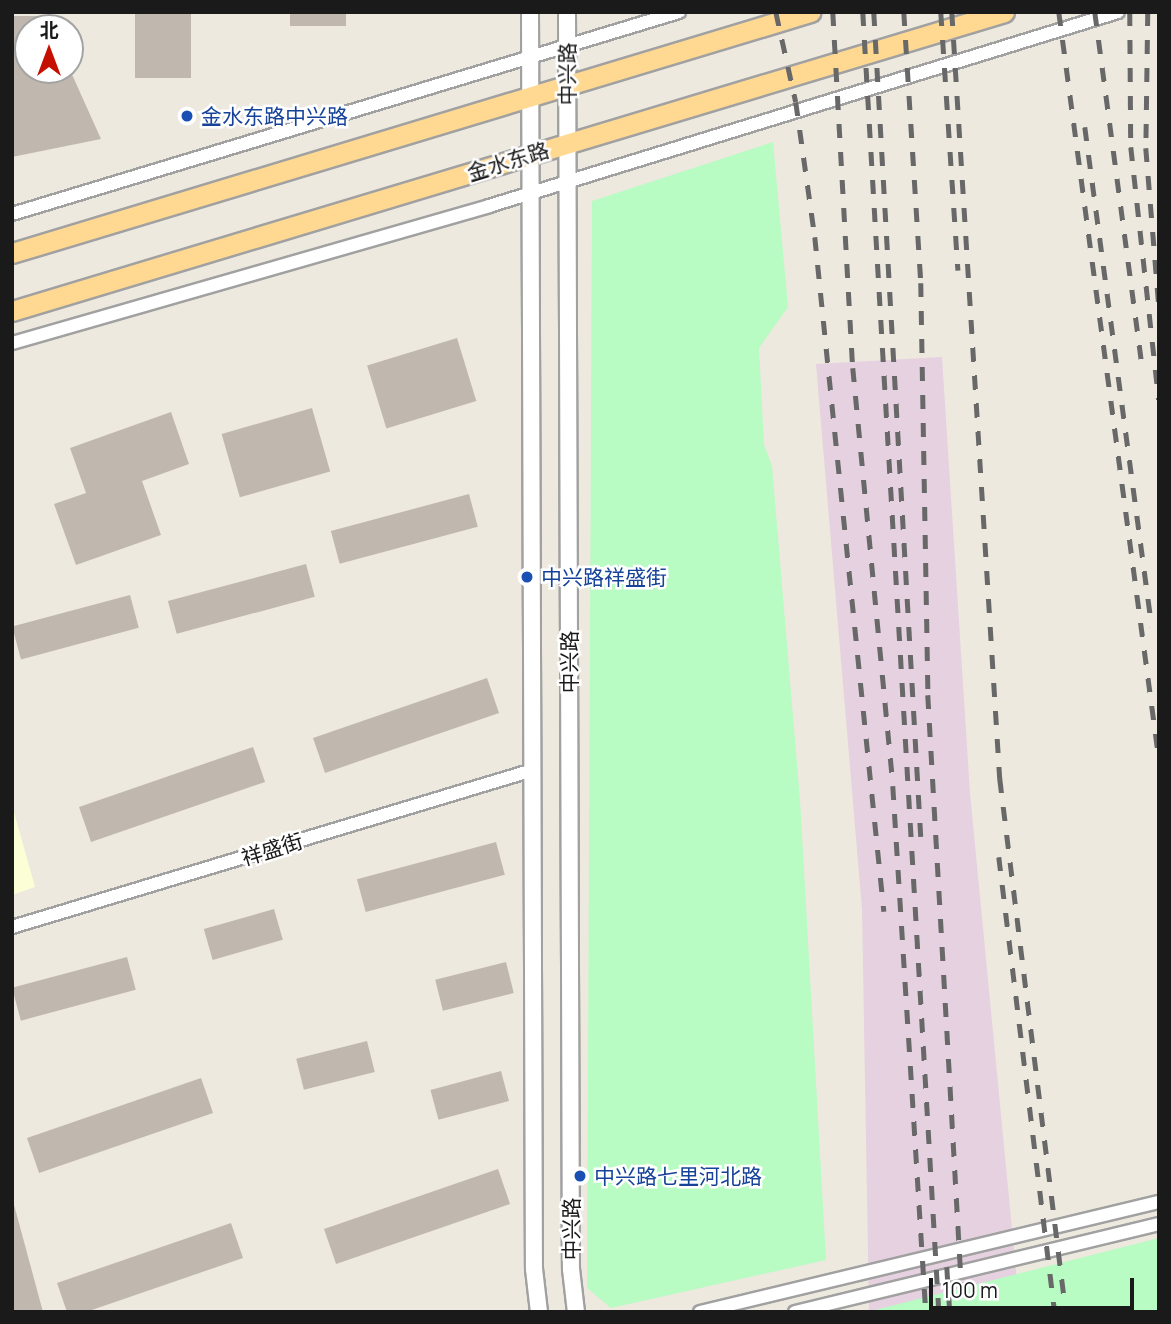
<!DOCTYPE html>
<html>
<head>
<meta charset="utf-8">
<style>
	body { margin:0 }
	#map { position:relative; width:1171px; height:1324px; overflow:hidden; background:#ede9df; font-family:Manrope,"Noto Sans SC",sans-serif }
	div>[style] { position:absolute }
	.industrial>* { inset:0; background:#e6d1e0 }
	.education>* { inset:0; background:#fcffd6 }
	.park>* { inset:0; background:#b8fbc3 }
	.building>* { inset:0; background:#c0b8af; transform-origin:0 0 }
	.roads { filter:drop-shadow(2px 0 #a1a1a1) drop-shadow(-2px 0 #a1a1a1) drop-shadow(0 2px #a1a1a1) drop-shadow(0 -2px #a1a1a1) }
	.minor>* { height:12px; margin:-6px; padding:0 6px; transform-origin:6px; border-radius:6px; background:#fff }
	.tertiary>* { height:16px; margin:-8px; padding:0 8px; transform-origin:8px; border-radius:8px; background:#fff }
	.primary>* { height:19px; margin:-9.5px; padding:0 9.5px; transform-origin:9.5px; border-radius:9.5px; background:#ffd992 }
	.rail>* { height:4.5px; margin-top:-2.25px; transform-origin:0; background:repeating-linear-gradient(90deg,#686868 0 14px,transparent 0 28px) }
	.dots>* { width:19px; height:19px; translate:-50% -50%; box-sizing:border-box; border:4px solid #fff; border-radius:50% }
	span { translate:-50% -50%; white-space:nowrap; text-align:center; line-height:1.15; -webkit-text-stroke:5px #fff; paint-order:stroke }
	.street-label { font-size:21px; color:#1a1a1a }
	.transit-label { font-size:21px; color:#164399 }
	.left { translate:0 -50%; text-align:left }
	.frame { position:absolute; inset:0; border:14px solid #1a1a1a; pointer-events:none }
	.north { position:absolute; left:14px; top:14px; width:70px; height:70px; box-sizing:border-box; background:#fff; border:2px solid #a3a3a3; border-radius:50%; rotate:0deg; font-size:19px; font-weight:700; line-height:28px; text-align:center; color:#1a1a1a }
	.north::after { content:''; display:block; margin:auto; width:24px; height:32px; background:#c51000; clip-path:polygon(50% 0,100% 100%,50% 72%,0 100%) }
	.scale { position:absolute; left:929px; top:1278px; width:205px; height:32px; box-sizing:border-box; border:4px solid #1a1a1a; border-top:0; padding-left:9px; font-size:21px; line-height:24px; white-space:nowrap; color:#1a1a1a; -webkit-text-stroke:5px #fff; paint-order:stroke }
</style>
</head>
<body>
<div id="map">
	<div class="industrial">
		<div style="clip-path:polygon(942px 357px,970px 793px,1020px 1312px,869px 1312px,862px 909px,816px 364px)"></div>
	</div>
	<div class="education">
		<div style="clip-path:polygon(12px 805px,35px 887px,12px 895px)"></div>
	</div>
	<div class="park">
		<div style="clip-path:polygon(773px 142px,788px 307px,759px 348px,764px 445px,772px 466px,800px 800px,826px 1260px,611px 1308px,587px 1288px,592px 201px)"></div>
		<div style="clip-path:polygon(1159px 1238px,1159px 1312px,867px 1312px)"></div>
	</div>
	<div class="building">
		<div style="left:135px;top:12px;width:56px;height:66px"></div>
		<div style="left:290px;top:12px;width:56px;height:14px"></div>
		<div style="clip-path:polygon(12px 16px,46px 16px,52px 28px,28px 28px,28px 70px,70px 70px,101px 139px,12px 157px)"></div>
		<div style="left:457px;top:338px;width:66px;height:94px;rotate:73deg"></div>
		<div style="left:312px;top:408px;width:66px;height:94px;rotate:74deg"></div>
		<div style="clip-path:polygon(171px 412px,189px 464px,142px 481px,161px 535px,76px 565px,54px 504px,86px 493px,70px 448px)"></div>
		<div style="left:469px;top:494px;width:34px;height:143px;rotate:75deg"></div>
		<div style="left:306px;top:564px;width:34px;height:143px;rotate:75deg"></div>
		<div style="left:130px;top:595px;width:34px;height:122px;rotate:75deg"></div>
		<div style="left:487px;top:678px;width:37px;height:184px;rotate:71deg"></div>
		<div style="left:253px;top:747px;width:37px;height:184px;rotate:71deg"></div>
		<div style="left:496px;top:842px;width:34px;height:144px;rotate:75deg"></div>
		<div style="left:274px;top:909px;width:32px;height:73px;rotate:74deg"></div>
		<div style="left:127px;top:957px;width:34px;height:119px;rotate:75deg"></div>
		<div style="left:506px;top:962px;width:32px;height:73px;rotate:76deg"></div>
		<div style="left:367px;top:1041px;width:32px;height:73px;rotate:76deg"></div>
		<div style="left:501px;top:1071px;width:31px;height:73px;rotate:75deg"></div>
		<div style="left:201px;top:1078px;width:37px;height:184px;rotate:71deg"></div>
		<div style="left:498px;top:1169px;width:37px;height:184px;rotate:71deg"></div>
		<div style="clip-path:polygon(12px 1201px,13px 1201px,43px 1312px,12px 1312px)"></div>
		<div style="clip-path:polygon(231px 1223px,243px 1258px,86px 1312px,67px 1312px,57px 1283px)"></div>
	</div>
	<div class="roads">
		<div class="minor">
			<div style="left:12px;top:214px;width:697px;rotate:-16.85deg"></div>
			<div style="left:12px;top:343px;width:496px;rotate:-16deg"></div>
			<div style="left:489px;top:206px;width:658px;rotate:-17.14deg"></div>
			<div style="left:12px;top:927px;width:544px;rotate:-16.77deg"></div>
			<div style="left:700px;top:1312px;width:472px;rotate:-13.5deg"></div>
			<div style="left:795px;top:1312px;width:374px;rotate:-13.6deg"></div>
		</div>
		<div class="tertiary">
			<div style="left:530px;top:12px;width:1257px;rotate:89.82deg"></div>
			<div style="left:534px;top:1269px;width:43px;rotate:83.4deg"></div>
			<div style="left:567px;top:12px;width:1257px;rotate:89.82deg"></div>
			<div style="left:571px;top:1269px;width:43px;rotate:83.4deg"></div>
		</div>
		<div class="primary">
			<div style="left:12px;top:253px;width:834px;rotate:-16.8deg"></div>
			<div style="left:12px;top:311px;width:1036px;rotate:-16.77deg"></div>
		</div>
	</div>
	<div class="rail">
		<div style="left:776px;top:12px;width:92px;rotate:77.5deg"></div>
		<div style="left:796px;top:102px;width:136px;rotate:82deg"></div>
		<div style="left:815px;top:237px;width:678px;rotate:84.15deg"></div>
		<div style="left:833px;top:12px;width:357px;rotate:86.8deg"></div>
		<div style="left:853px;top:368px;width:420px;rotate:84.5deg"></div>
		<div style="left:893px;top:786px;width:527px;rotate:86.41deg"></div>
		<div style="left:863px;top:12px;width:1302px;rotate:86.65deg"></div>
		<div style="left:874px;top:12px;width:826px;rotate:86.74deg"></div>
		<div style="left:904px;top:12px;width:272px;rotate:86.4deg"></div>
		<div style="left:921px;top:283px;width:412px;rotate:89deg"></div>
		<div style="left:928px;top:695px;width:618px;rotate:86.75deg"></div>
		<div style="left:941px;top:12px;width:259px;rotate:86.2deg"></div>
		<div style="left:952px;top:12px;width:769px;rotate:86.42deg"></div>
		<div style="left:1000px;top:779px;width:537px;rotate:82.94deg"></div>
		<div style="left:1059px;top:12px;width:753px;rotate:82.37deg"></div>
		<div style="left:1095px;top:12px;width:354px;rotate:82.4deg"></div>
		<div style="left:1130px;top:12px;width:135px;rotate:89.6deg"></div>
		<div style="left:1131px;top:147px;width:254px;rotate:83.7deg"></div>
		<div style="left:1148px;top:12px;width:136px;rotate:90.8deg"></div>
		<div style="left:1146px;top:148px;width:158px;rotate:85.3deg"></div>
		<div style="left:1085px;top:127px;width:504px;rotate:82.37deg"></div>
		<div style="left:999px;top:857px;width:458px;rotate:83deg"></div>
		<div style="left:947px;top:1267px;width:45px;rotate:86.2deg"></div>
	</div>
	<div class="dots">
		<div style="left:187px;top:116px;background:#1a4fb4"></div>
		<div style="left:527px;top:577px;background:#1a4fb4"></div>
		<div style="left:580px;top:1176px;background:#1a4fb4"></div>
	</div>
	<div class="street-label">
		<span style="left:567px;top:74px;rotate:-90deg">中兴路</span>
		<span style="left:508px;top:161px;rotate:-17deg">金水东路</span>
		<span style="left:569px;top:662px;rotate:-90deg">中兴路</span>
		<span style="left:272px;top:849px;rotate:-17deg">祥盛街</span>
		<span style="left:571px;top:1229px;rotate:-90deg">中兴路</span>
	</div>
	<div class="transit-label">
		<span class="left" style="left:201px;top:116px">金水东路中兴路</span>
		<span class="left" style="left:541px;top:577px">中兴路祥盛街</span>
		<span class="left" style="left:594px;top:1176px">中兴路七里河北路</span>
	</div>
	<div class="frame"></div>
	<div class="north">北</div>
	<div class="scale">100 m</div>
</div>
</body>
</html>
